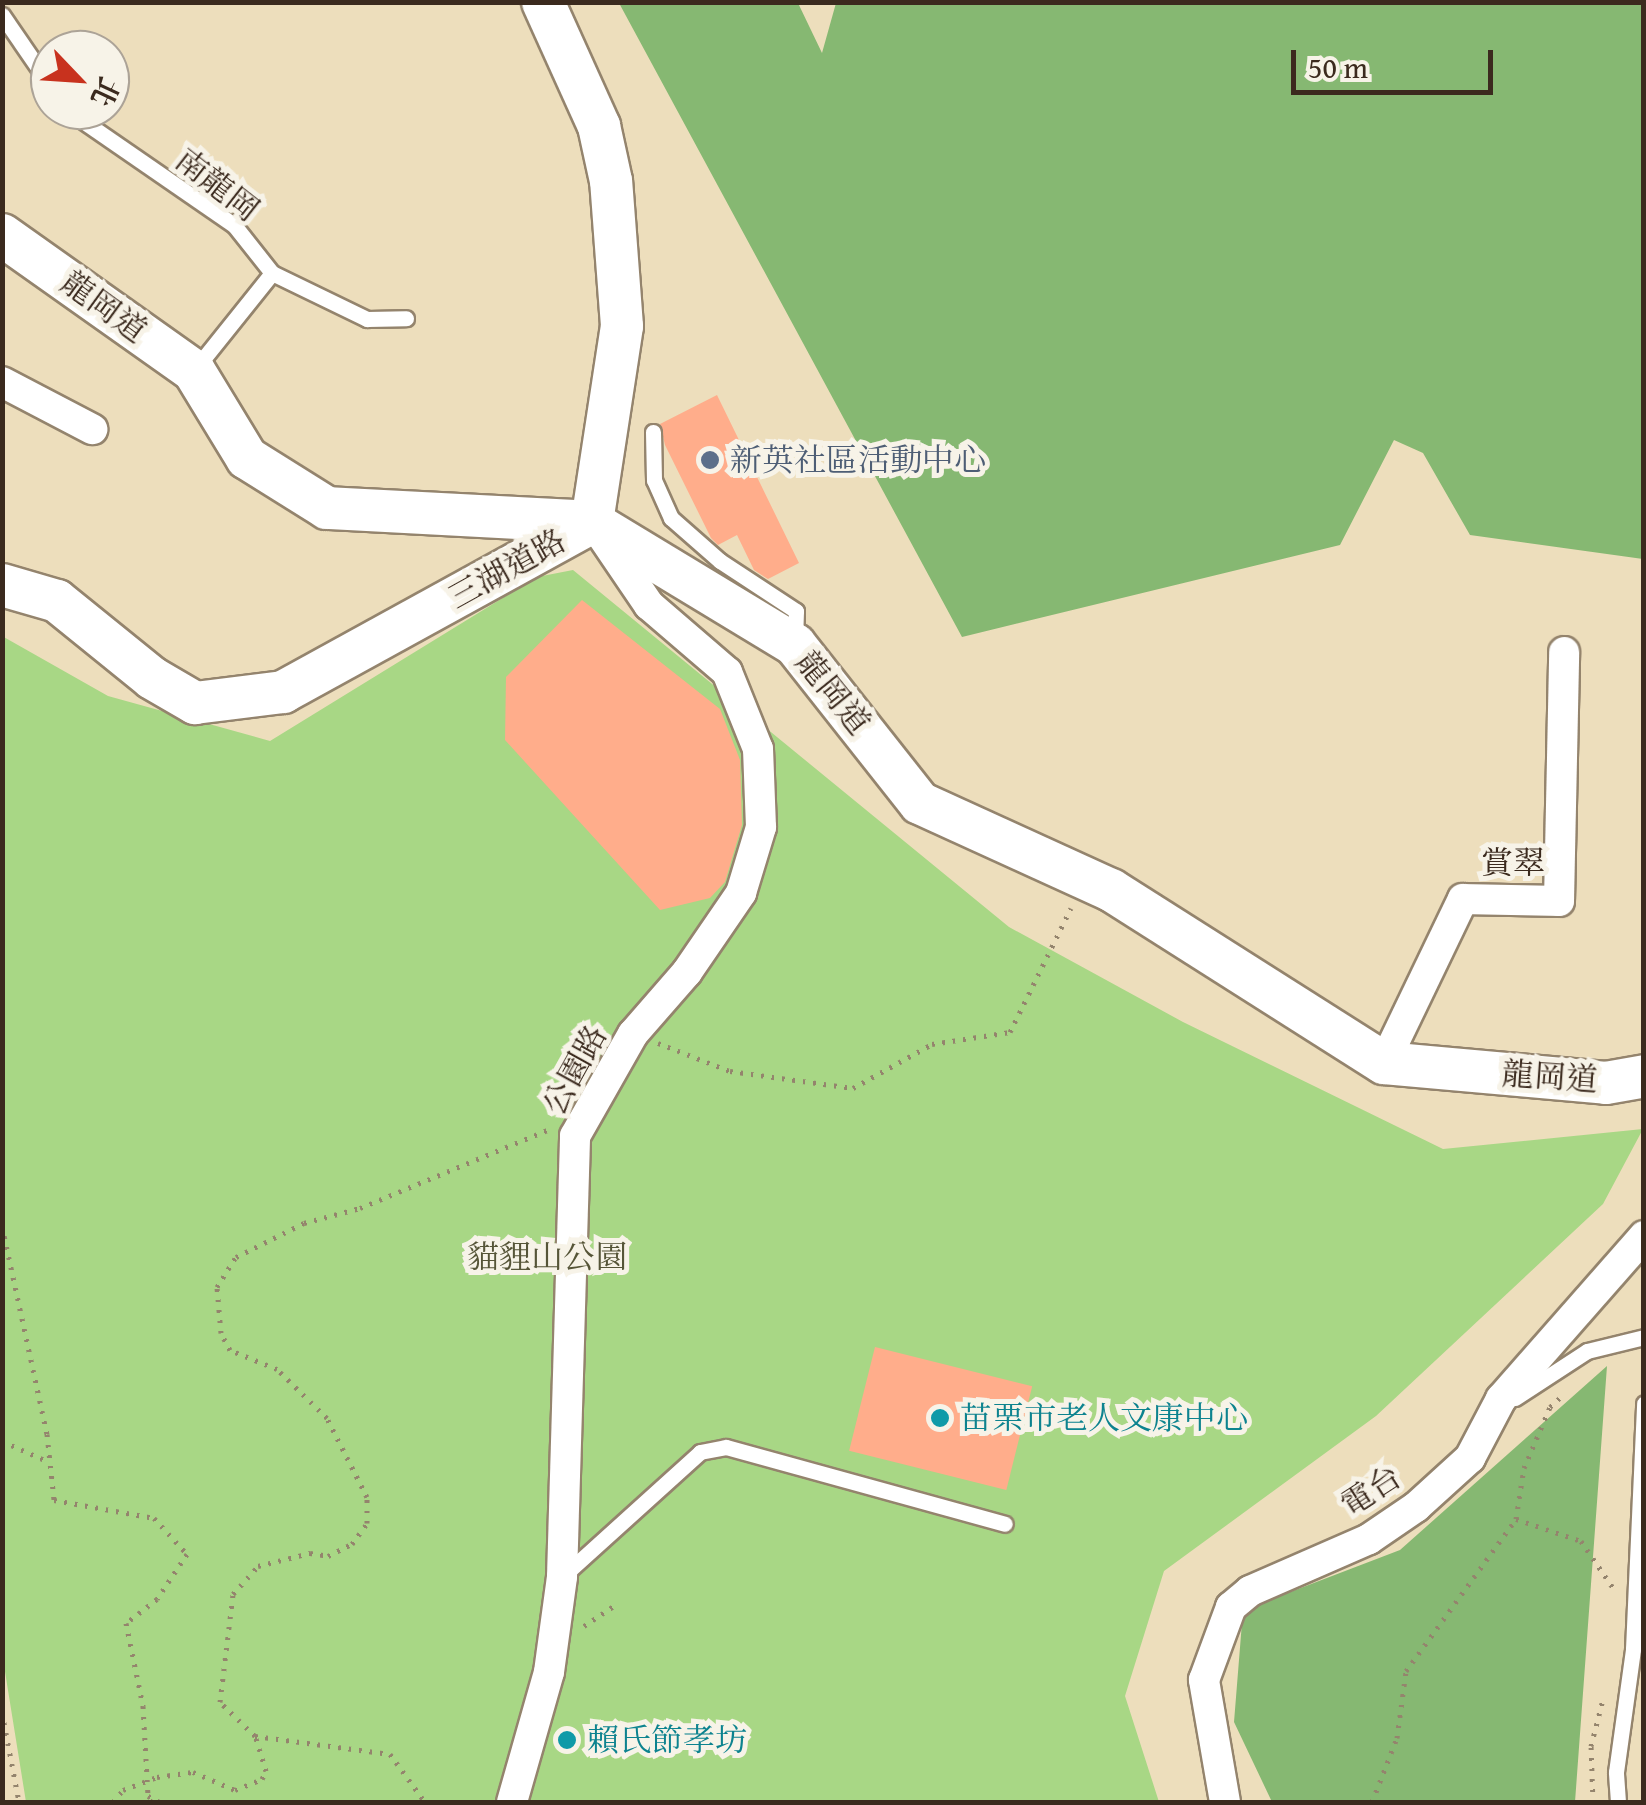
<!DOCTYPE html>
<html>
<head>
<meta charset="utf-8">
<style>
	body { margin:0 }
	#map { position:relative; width:1646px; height:1805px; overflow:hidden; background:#eddebc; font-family:"Gentium Book Plus","Noto Serif TC",serif }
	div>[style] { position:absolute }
	.green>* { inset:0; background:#a8d785 }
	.forest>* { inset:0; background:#86b872 }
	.building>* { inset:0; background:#ffad8b; transform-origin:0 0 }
	.path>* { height:5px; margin-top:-2.5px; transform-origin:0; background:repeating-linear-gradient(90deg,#94846d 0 2.5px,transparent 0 10.5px) }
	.roads { filter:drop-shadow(2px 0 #94846d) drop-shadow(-2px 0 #94846d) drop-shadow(0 2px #94846d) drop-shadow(0 -2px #94846d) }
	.lane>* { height:15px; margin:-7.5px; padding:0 7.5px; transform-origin:7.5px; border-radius:7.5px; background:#fff }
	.street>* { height:30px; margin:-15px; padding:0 15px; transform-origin:15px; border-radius:15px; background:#fff }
	.secondary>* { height:42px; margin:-21px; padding:0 21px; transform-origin:21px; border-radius:21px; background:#fff }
	.dots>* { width:28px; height:28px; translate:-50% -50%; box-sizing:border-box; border:5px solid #f7f3e8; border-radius:50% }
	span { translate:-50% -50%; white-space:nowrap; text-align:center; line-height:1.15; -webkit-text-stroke:10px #f7f3e8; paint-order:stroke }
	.street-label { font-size:32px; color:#3b2a1e }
	.service-label { font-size:32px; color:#4e5e75 }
	.left { translate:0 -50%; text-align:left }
	.park-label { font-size:32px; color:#565538 }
	.culture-label { font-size:32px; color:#0d838f }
	.frame { position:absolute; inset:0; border:5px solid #3b2a1e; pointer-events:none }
	.north { position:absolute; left:30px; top:30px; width:100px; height:100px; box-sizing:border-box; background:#f7f3e8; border:2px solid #aca397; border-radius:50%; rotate:115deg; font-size:28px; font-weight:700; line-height:40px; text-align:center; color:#3b2a1e }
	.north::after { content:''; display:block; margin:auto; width:35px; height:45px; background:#c8321e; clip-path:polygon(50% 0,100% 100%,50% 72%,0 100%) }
	.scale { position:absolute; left:1291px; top:50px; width:202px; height:45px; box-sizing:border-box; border:5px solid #3b2a1e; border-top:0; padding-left:12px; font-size:30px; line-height:35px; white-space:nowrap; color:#3b2a1e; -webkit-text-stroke:8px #f7f3e8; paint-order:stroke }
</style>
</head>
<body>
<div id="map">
	<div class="green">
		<div style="clip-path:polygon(573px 570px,1009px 927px,1183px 1022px,1443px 1149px,1643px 1129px,1603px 1204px,1376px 1416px,1164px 1571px,1125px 1696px,1159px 1802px,26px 1802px,2px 1653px,2px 636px,108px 696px,270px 741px,537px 577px)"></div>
	</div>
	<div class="forest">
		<div style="clip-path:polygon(619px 3px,798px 3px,822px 53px,836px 3px,1643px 3px,1643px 559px,1470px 535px,1423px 453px,1394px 440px,1340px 545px,962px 637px)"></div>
		<div style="clip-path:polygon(1607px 1366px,1575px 1802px,1272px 1802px,1234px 1722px,1243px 1610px,1400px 1550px)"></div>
	</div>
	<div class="building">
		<div style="clip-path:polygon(717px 395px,799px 563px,768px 579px,754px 570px,737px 535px,718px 545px,711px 538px,665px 445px,660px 424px)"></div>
		<div style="clip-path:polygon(582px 600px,720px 709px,740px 760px,742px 825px,725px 882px,710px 898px,660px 910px,505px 740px,506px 677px)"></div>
		<div style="left:875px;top:1347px;width:162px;height:107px;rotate:14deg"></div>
	</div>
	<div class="path">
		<div style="left:658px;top:1043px;width:77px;rotate:21.3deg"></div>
		<div style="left:730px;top:1071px;width:124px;rotate:7.9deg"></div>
		<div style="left:853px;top:1088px;width:90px;rotate:-29.1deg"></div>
		<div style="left:932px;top:1044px;width:79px;rotate:-8.7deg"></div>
		<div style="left:1010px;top:1032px;width:138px;rotate:-63.8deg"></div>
		<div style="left:2px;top:1226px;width:213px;rotate:77.8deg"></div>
		<div style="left:47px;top:1434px;width:66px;rotate:83.9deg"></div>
		<div style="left:54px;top:1500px;width:102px;rotate:10.2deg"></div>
		<div style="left:154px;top:1518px;width:49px;rotate:47.5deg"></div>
		<div style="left:187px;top:1554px;width:54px;rotate:123.7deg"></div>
		<div style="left:157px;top:1599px;width:39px;rotate:142deg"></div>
		<div style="left:126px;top:1623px;width:85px;rotate:78.4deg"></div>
		<div style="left:143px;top:1706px;width:90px;rotate:86.8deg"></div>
		<div style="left:2px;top:1441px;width:51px;rotate:24.1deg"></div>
		<div style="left:1516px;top:1519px;width:69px;rotate:18.7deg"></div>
		<div style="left:1581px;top:1541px;width:58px;rotate:55.5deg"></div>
		<div style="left:584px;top:1626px;width:36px;rotate:-34deg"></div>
		<div style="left:2px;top:1712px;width:92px;rotate:79.3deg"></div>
		<div style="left:255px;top:1736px;width:136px;rotate:7.6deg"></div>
		<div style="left:390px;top:1754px;width:59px;rotate:53.9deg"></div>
		<div style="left:113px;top:1802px;width:16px;rotate:-50deg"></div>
		<div style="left:123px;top:1790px;width:36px;rotate:-21deg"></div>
		<div style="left:157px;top:1777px;width:36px;rotate:-8deg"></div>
		<div style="left:193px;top:1772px;width:46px;rotate:23.2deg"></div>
		<div style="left:235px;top:1790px;width:29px;rotate:-22deg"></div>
		<div style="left:262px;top:1779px;width:9px;rotate:-63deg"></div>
		<div style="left:266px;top:1771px;width:37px;rotate:-107deg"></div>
		<div style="left:255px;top:1736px;width:49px;rotate:-135.8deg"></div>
		<div style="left:220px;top:1702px;width:109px;rotate:-83.1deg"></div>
		<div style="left:233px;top:1594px;width:38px;rotate:-48deg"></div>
		<div style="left:258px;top:1566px;width:54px;rotate:-14deg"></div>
		<div style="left:310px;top:1553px;width:18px;rotate:9deg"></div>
		<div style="left:328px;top:1556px;width:27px;rotate:-27deg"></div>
		<div style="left:352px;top:1544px;width:26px;rotate:-54deg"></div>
		<div style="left:367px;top:1523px;width:26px;rotate:-90deg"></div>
		<div style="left:367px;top:1497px;width:89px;rotate:-116.9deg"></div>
		<div style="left:327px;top:1418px;width:70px;rotate:-135.6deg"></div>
		<div style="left:277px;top:1369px;width:51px;rotate:-158deg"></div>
		<div style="left:230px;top:1350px;width:19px;rotate:-118deg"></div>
		<div style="left:221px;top:1333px;width:46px;rotate:-95deg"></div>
		<div style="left:217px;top:1287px;width:36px;rotate:-58deg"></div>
		<div style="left:236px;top:1257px;width:76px;rotate:-26.6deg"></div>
		<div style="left:304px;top:1223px;width:58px;rotate:-15deg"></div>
		<div style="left:360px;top:1208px;width:206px;rotate:-22.6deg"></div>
		<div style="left:151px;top:1802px;width:7px;rotate:-117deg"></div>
		<div style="left:148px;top:1796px;width:13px;rotate:27deg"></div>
		<div style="left:1372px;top:1802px;width:69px;rotate:-68.7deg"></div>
		<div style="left:1397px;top:1738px;width:68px;rotate:-82.3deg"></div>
		<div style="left:1406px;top:1671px;width:188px;rotate:-54.1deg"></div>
		<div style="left:1516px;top:1519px;width:52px;rotate:-81.1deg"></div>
		<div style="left:1524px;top:1468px;width:66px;rotate:-66.9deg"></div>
		<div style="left:1550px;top:1407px;width:19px;rotate:-43deg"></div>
		<div style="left:1593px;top:1802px;width:56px;rotate:-92deg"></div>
		<div style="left:1591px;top:1746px;width:49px;rotate:-75.7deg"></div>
	</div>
	<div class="roads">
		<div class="lane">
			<div style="left:2px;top:15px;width:85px;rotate:55.6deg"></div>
			<div style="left:67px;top:110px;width:203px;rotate:34.6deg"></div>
			<div style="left:234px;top:225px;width:61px;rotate:51.6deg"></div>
			<div style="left:272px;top:273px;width:122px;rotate:128.7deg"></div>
			<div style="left:272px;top:273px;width:106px;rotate:25.8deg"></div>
			<div style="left:367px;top:319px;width:39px;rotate:-1deg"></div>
			<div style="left:653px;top:432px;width:48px;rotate:88.8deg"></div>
			<div style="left:654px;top:480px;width:42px;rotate:65.9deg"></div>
			<div style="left:671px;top:518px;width:65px;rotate:41.3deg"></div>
			<div style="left:720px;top:561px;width:91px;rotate:33.3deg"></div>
			<div style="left:796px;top:611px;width:30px;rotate:92deg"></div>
			<div style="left:1515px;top:1398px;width:86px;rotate:-33.1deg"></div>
			<div style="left:1587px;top:1351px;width:59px;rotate:-13.8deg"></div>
			<div style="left:563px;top:1576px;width:185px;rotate:-42.1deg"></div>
			<div style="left:700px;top:1452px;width:26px;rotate:-11deg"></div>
			<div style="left:726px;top:1447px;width:289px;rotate:15.4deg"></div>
			<div style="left:1618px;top:1802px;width:30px;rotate:-94deg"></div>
			<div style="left:1616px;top:1772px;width:124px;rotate:-82.1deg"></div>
			<div style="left:1633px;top:1649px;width:246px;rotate:-87.4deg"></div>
		</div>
		<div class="street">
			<div style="left:2px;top:382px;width:102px;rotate:27.6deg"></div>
			<div style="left:1384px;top:1063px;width:182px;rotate:-64.3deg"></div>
			<div style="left:1463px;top:899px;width:96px;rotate:1.2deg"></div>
			<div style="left:1559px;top:901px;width:249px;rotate:-88.8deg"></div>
			<div style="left:512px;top:1802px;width:135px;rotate:-74.1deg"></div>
			<div style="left:549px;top:1672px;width:96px;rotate:-82.2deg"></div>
			<div style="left:562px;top:1577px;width:441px;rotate:-88.3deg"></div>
			<div style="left:575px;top:1136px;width:117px;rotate:-60.4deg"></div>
			<div style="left:633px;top:1034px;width:82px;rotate:-48.9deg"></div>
			<div style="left:687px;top:972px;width:96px;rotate:-55.6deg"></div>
			<div style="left:741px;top:893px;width:69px;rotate:-73.1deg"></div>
			<div style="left:761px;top:827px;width:78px;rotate:-92.2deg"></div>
			<div style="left:758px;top:749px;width:83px;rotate:-111.9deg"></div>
			<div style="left:727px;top:672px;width:103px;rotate:-139.3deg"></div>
			<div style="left:649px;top:605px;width:87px;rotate:-124.2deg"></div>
			<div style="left:1225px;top:1802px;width:124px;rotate:-99.8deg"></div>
			<div style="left:1204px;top:1680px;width:78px;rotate:-69.7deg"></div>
			<div style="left:1231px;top:1607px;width:25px;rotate:-40deg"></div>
			<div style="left:1250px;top:1591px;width:130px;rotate:-23.6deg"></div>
			<div style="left:1369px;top:1539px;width:57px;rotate:-34.2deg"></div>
			<div style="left:1416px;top:1507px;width:73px;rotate:-42.2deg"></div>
			<div style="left:1470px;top:1458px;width:67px;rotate:-62.3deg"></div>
			<div style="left:1501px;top:1399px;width:217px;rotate:-48.7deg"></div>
		</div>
		<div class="secondary">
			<div style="left:2px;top:235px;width:235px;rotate:35.3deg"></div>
			<div style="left:194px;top:371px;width:102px;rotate:58.7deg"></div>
			<div style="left:247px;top:458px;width:94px;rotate:32deg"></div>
			<div style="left:327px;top:508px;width:265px;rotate:3deg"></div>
			<div style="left:592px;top:522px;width:237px;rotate:31.2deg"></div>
			<div style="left:795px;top:645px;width:201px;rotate:51.7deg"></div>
			<div style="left:920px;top:803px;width:210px;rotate:24.5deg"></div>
			<div style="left:1111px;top:890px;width:323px;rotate:32.4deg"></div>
			<div style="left:1384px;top:1063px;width:223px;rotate:5.1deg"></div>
			<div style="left:1606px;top:1083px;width:39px;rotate:-10deg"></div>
			<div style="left:2px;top:585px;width:57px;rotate:16.2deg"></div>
			<div style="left:57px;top:601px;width:122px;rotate:39deg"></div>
			<div style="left:152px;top:678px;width:50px;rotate:30.2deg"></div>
			<div style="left:195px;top:703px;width:89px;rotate:-7.1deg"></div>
			<div style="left:283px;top:692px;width:353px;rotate:-28.8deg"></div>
			<div style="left:592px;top:522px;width:198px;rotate:-81.3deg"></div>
			<div style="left:622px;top:326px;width:145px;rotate:-94.3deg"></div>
			<div style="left:611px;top:181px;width:56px;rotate:-102.3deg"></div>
			<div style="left:599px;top:126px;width:136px;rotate:-114.3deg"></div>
		</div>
	</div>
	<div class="dots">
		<div style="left:710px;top:460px;background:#5c6f8a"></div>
		<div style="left:940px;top:1418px;background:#0f9aa8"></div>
		<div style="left:567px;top:1740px;background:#0f9aa8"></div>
	</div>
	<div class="street-label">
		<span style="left:217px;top:185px;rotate:38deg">南龍岡</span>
		<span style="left:104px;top:307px;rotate:36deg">龍岡道</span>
		<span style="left:507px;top:569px;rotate:-29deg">三湖道路</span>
		<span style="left:833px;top:693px;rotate:51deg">龍岡道</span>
		<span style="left:1513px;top:863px">賞翠</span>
		<span style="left:575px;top:1070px;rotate:-61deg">公園路</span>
		<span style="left:1550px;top:1077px;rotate:4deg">龍岡道</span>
		<span style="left:1371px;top:1491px;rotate:-33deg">電台</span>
	</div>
	<div class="service-label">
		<span class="left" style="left:730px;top:460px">新英社區活動中心</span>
	</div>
	<div class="park-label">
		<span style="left:547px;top:1257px">貓貍山公園</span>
	</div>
	<div class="culture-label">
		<span class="left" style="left:960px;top:1418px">苗栗市老人文康中心</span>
		<span class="left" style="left:587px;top:1740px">賴氏節孝坊</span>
	</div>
	<div class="frame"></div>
	<div class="north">北</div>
	<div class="scale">50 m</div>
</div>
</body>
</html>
